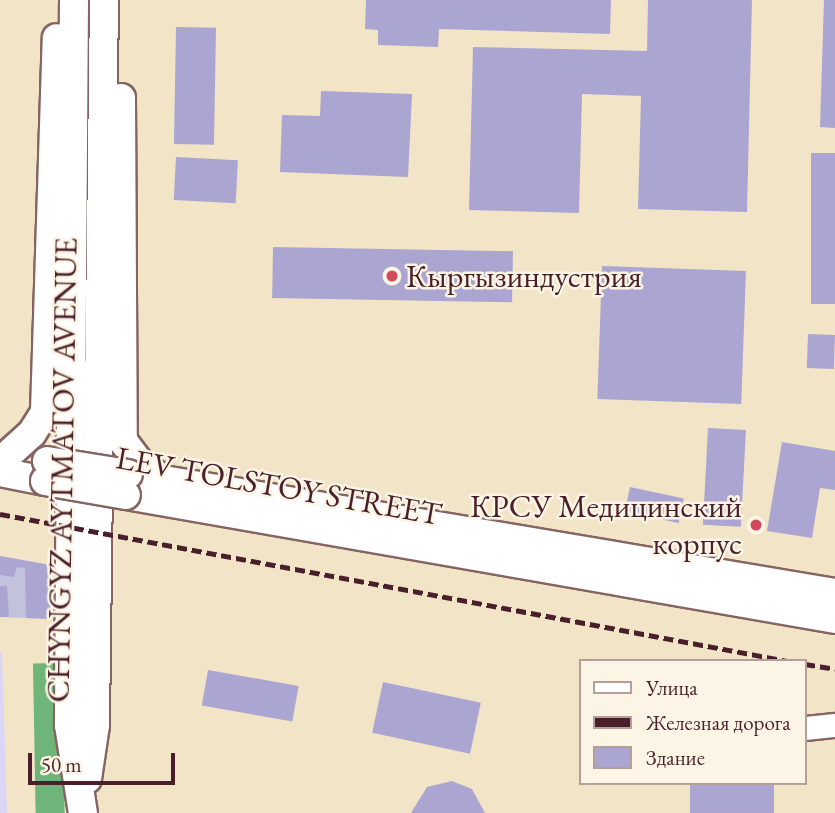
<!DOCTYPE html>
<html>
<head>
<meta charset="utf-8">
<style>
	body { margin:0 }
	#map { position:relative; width:835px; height:813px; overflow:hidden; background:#f2e4c7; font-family:"EB Garamond",serif }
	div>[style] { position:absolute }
	.built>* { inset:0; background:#dcd6f6 }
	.industrial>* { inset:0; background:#c2c2dc }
	.forest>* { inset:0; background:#6fb478; transform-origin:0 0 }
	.building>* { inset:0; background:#aba5d1; transform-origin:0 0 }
	.roads { filter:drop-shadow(2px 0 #856462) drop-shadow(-2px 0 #856462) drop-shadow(0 2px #856462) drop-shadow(0 -2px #856462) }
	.minor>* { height:23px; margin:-11.5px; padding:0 11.5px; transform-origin:11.5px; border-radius:11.5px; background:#fff }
	.major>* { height:28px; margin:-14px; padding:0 14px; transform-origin:14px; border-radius:14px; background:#fff }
	.rail>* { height:5px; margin-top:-2.5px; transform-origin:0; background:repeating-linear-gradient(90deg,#4a1f2b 0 10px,transparent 0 15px) }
	.bridges { filter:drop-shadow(2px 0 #856462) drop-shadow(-2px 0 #856462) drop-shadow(0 2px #856462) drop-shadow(0 -2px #856462) }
	.major-bridge>* { height:28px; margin:-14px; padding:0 14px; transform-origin:14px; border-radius:14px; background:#fff }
	.dots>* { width:19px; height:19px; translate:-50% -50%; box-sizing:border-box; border:4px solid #fcf5e5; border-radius:50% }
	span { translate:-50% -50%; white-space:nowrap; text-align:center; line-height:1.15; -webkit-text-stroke:5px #fcf5e5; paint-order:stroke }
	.poi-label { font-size:32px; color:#4a1f2b }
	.left { translate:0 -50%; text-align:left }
	.right { translate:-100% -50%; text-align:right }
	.street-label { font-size:32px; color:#4a1f2b }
	.legend { position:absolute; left:579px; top:659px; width:228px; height:126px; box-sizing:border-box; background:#fcf5e5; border:2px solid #b59f9b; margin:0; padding:9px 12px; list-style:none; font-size:21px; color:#4a1f2b }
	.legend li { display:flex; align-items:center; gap:14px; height:35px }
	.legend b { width:35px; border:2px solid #b59f9b }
	.scale { position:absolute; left:28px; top:753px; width:147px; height:32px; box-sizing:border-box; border:4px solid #4a1f2b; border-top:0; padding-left:9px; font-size:21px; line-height:24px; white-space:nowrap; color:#4a1f2b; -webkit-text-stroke:5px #fcf5e5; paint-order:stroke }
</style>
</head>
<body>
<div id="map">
	<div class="built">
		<div style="clip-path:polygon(0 652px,2px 653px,7px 813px,0 813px)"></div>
	</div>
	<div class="industrial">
		<div style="clip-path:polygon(0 556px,50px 565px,51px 619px,0 617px)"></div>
	</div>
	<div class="forest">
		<div style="left:62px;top:663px;width:150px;height:29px;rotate:89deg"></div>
	</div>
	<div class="building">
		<div style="clip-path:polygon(366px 0,611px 0,610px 34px,439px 29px,438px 47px,378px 45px,378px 30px,365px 29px)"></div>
		<div style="clip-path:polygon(648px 0,752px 0,747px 212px,638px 209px,641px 96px,582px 94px,579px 213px,469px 210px,473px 47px,647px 51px)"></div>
		<div style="clip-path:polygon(824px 0,835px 0,835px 128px,820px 127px)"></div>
		<div style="left:176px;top:27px;width:40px;height:117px;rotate:1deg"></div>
		<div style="clip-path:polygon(321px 91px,412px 94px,408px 177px,280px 172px,282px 115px,320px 116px)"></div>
		<div style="left:811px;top:153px;width:24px;height:151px"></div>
		<div style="left:176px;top:157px;width:62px;height:43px;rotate:3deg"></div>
		<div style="left:273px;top:247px;width:240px;height:51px;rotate:1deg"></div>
		<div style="left:602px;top:266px;width:144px;height:133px;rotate:2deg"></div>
		<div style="left:808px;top:334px;width:27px;height:34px;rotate:2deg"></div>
		<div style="left:708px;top:428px;width:38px;height:97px;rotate:3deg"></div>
		<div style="clip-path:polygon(782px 442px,835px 451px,835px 490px,820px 488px,812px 538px,767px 531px)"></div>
		<div style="left:630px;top:487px;width:55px;height:25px;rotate:12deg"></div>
		<div style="clip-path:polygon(0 556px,50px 565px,51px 619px,26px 618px,25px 568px,17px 567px,14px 577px,0 575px)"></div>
		<div style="clip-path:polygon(0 586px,7px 586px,9px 617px,0 617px)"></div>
		<div style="left:208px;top:670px;width:92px;height:36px;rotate:10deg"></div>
		<div style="left:383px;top:682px;width:100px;height:52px;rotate:12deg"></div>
		<div style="clip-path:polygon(452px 781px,472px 789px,485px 813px,411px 813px,427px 787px)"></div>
		<div style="left:690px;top:783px;width:84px;height:30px"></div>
	</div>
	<div class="roads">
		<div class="minor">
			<div style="left:805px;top:728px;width:30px;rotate:-6deg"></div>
		</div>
		<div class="major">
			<div style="left:74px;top:0;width:725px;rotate:90.4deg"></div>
			<div style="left:69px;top:725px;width:89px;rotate:81deg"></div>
			<div style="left:121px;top:98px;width:343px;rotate:89.7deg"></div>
			<div style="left:123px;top:441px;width:31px;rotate:53deg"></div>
			<div style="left:142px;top:466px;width:22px;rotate:32deg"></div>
			<div style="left:11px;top:452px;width:28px;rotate:-42deg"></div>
			<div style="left:32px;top:433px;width:25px;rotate:-58deg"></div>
			<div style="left:45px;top:412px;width:374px;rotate:-88.2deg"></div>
			<div style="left:0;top:472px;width:46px;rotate:11.3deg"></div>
			<div style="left:128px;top:474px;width:717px;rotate:9.55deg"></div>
			<div style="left:126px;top:495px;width:720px;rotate:9.92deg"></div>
			<div style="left:87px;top:779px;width:55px;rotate:-81.6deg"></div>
			<div style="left:95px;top:725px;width:725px;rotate:-89.29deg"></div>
		</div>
	</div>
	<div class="rail">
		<div style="left:0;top:514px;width:802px;rotate:10.57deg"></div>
		<div style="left:805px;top:664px;width:30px;rotate:9deg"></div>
	</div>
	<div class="bridges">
		<div class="major-bridge">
			<div style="left:47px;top:461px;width:82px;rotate:9.1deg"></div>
			<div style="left:45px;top:481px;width:82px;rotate:9.8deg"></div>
		</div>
	</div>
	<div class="dots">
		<div style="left:392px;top:276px;background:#d1495b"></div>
		<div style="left:756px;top:525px;background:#d1495b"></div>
	</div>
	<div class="poi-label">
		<span class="left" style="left:406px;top:276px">Кыргызиндустрия</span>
		<span class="right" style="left:742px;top:525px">КРСУ Медицинский<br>корпус</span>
	</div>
	<div class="street-label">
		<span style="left:62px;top:470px;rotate:-89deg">CHYNGYZ AYTMATOV AVENUE</span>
		<span style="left:279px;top:486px;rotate:10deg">LEV TOLSTOY STREET</span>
	</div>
	<ul class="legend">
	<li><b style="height:9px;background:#fff"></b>Улица</li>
	<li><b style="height:9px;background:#4a1f2b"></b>Железная дорога</li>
	<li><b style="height:19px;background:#aba5d1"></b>Здание</li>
	</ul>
	<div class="scale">50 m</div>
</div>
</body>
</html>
